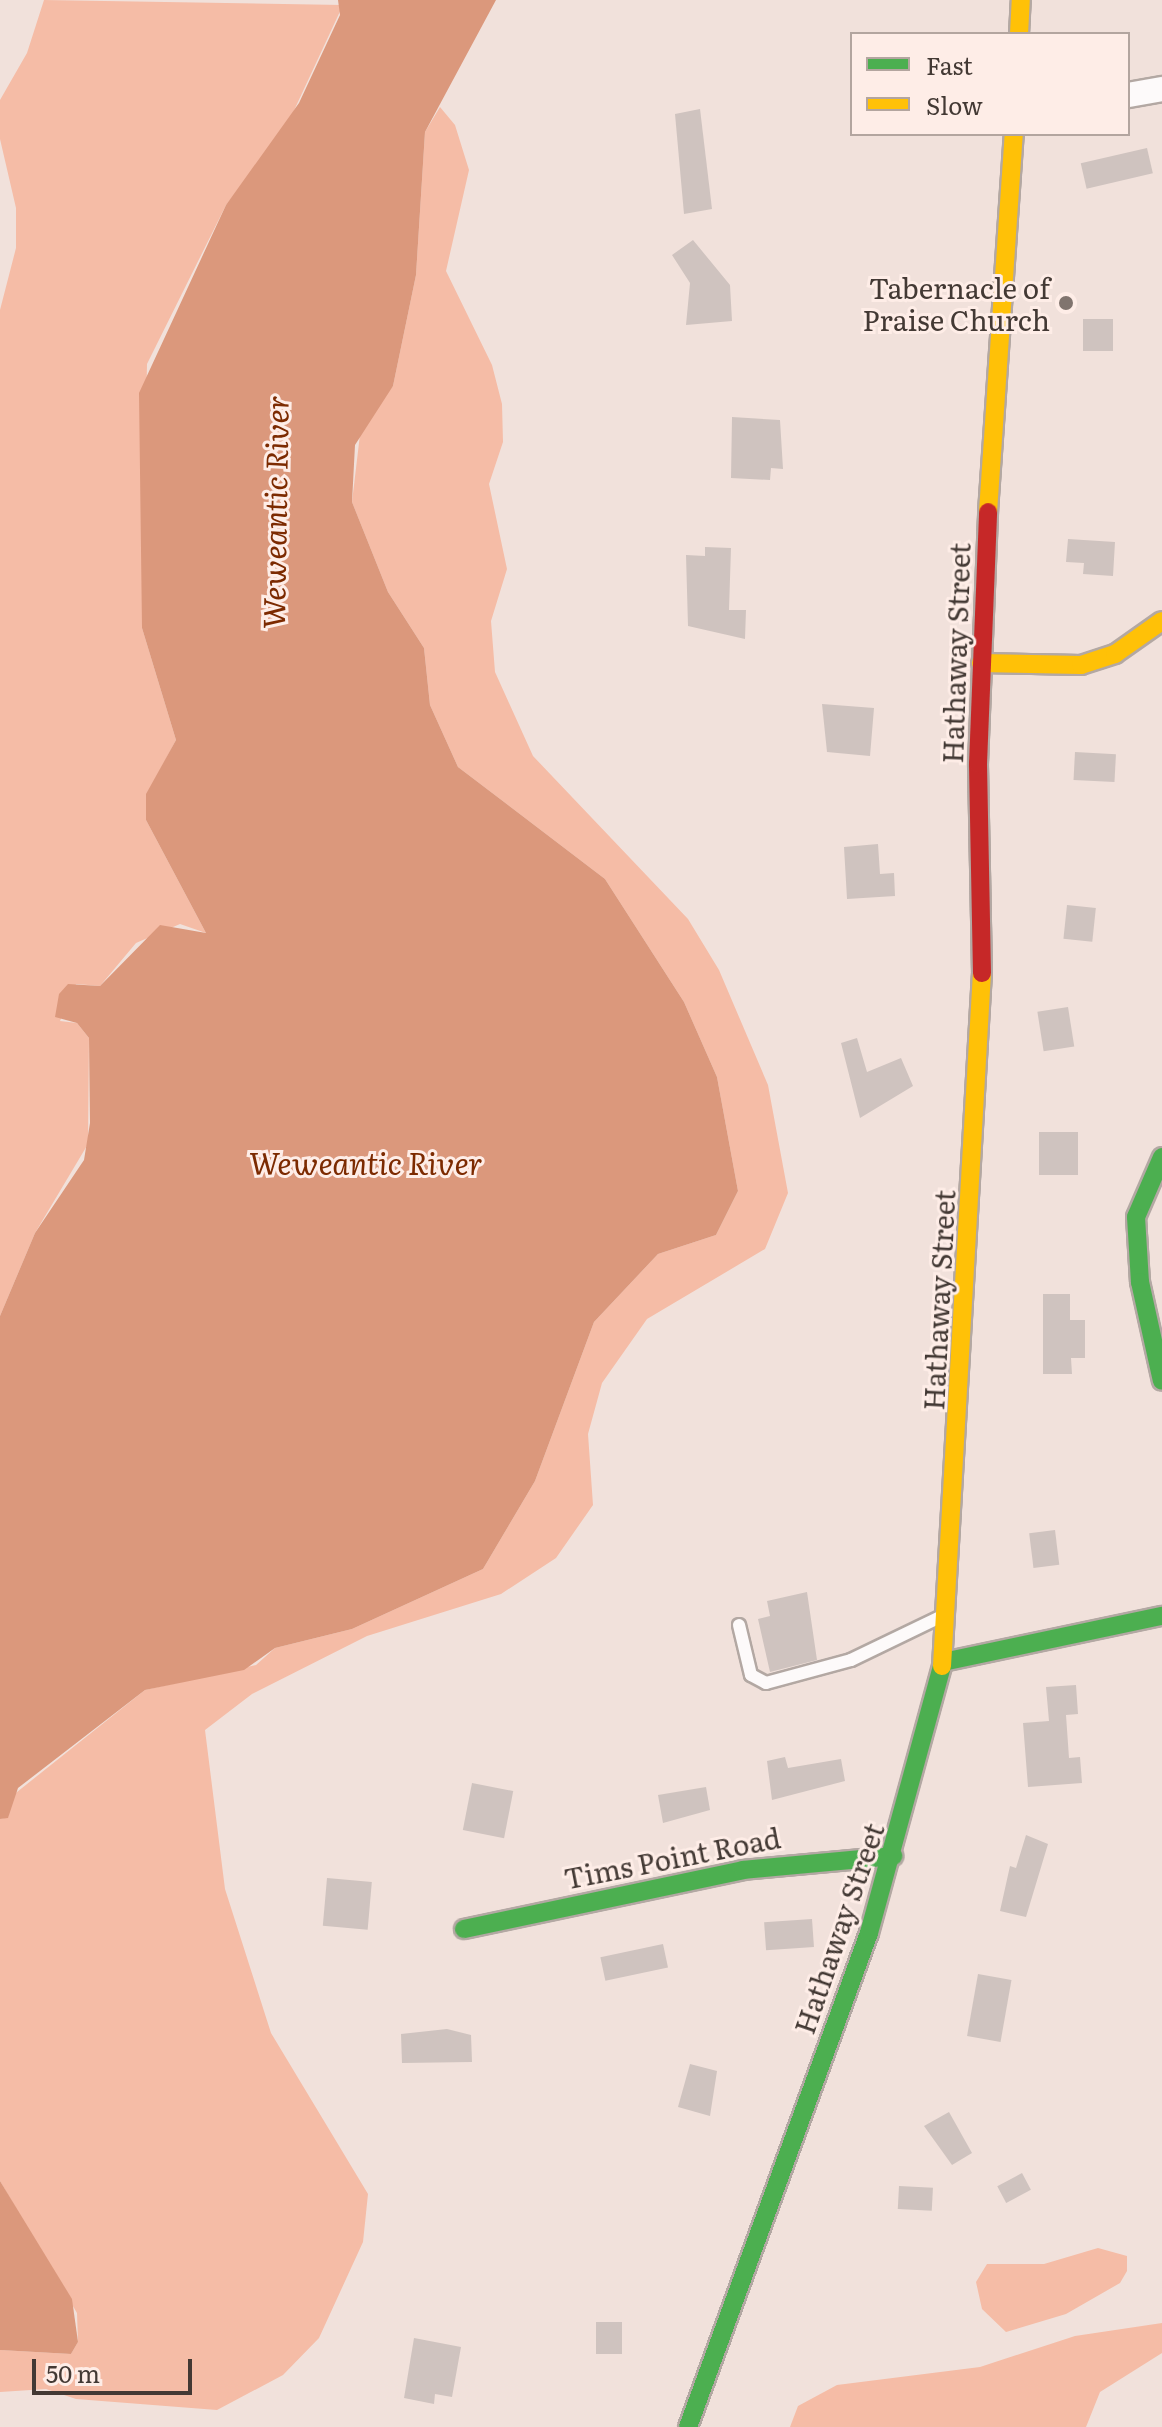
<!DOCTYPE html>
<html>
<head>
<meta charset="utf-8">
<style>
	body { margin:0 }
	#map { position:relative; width:1162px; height:2427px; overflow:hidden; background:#f1e1db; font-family:Literata,serif }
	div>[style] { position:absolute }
	.green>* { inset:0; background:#f5bca6 }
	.water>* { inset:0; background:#db987c }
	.building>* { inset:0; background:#cfc3bf; transform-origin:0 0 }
	.roads { filter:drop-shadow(2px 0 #b3a8a3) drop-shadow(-2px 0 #b3a8a3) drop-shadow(0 2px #b3a8a3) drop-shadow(0 -2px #b3a8a3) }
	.lane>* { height:12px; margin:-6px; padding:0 6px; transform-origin:6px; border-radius:6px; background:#fdfafa }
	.street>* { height:24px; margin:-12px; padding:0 12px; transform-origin:12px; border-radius:12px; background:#fdfafa }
	.fast>* { height:18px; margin:-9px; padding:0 9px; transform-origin:9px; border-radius:9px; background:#4caf50 }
	.slow>* { height:18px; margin:-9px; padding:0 9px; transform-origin:9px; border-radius:9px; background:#ffc107 }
	.jam>* { height:18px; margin:-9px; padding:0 9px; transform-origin:9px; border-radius:9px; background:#c62828 }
	.dots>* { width:22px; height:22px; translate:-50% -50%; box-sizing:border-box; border:4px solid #feede7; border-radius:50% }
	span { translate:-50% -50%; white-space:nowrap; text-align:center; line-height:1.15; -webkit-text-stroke:6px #feede7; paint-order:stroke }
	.poi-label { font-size:28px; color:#433934 }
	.right { translate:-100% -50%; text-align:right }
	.street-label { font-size:28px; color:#433934 }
	.water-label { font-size:30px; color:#7c2a00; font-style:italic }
	.legend { position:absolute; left:850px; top:32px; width:280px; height:104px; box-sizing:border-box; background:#feede7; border:2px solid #b3a59f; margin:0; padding:10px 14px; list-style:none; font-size:24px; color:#433934 }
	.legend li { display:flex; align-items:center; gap:16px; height:40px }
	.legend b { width:40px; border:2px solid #b3a59f }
	.scale { position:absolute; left:32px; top:2359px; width:160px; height:36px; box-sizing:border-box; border:4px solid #433934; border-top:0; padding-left:10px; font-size:24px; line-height:28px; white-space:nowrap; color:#433934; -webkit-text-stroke:6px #feede7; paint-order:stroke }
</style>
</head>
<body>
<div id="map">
	<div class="green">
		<div style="clip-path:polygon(44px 0,343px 5px,284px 132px,226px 205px,147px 364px,142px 628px,176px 740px,154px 781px,146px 820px,206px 933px,180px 924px,136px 943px,100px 986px,76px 984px,60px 1021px,77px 1023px,89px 1038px,88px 1144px,35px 1233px,0 1316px,0 310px,16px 248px,16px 208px,0 139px,0 100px,27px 53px)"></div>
		<div style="clip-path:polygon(440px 107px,455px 125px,469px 170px,446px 271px,492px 365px,502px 404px,503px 442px,489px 484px,507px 569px,491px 621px,495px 672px,533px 756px,688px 919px,719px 970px,768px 1085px,788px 1193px,765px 1249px,647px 1319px,602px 1383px,588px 1434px,593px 1505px,556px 1558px,501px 1594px,367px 1636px,252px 1694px,205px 1730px,225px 1889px,271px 2033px,368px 2194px,363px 2242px,319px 2338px,283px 2375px,217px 2410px,76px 2399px,46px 2389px,0 2392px,0 2350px,71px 2354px,78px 2342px,77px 2313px,0 2181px,0 1819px,8px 1817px,12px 1796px,145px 1690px,256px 1665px,275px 1648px,352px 1629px,483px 1569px,535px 1481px,594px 1322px,658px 1254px,716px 1235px,738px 1191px,717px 1077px,684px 1002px,605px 879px,458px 767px,430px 705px,424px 648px,388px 592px,352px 502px,361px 426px,393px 386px,416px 275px,425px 132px)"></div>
		<div style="clip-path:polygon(1098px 2248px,1127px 2256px,1127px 2271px,1120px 2283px,1066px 2314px,1006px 2332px,982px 2309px,976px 2282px,987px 2264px,1044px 2264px)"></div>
		<div style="clip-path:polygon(1162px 2323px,1162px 2353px,1100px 2392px,1086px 2427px,790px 2427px,798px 2406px,837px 2385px,980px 2367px,1075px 2336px)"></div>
	</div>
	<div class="water">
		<div style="clip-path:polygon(338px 0,496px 0,425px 132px,416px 275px,393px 386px,355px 445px,352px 502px,388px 592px,424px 648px,430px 705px,458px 767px,605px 879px,684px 1002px,717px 1077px,738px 1191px,716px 1235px,658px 1254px,594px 1322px,535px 1481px,483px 1569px,352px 1629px,275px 1648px,244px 1670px,145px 1690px,18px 1788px,8px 1818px,0 1819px,0 1316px,35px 1233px,84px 1160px,90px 1123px,89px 1038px,77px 1023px,55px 1017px,59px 994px,68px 984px,100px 986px,160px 925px,206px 933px,146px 820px,146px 794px,176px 740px,142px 628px,139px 393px,226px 205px,299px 103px,340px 15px)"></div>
		<div style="clip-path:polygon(0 2181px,72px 2299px,78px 2342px,71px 2354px,0 2350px)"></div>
	</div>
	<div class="building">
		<div style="clip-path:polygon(700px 109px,712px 209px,684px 214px,675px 114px)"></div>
		<div style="left:1147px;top:148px;width:26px;height:68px;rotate:77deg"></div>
		<div style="clip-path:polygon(693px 240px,730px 285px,732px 321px,686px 325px,690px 283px,672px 255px)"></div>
		<div style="left:1083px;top:319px;width:30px;height:32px"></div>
		<div style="clip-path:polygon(732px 417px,780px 420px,783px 469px,771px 468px,770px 480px,731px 478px)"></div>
		<div style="clip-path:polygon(1068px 539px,1115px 542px,1113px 576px,1083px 574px,1084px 563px,1066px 562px)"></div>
		<div style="clip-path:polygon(705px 547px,731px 548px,729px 610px,746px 610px,745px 639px,688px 626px,686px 555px,705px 556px)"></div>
		<div style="clip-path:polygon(822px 704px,874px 708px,870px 756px,827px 752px)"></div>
		<div style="left:1075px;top:752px;width:41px;height:28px;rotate:3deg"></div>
		<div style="clip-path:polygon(878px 844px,880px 874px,894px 873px,895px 896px,847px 899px,844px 847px)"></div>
		<div style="left:1067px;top:905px;width:29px;height:34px;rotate:6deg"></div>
		<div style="left:1068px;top:1007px;width:40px;height:31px;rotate:81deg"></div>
		<div style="clip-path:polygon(857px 1038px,867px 1072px,901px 1058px,913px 1086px,860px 1118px,841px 1043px)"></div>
		<div style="left:1039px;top:1132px;width:39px;height:43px"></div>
		<div style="clip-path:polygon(1043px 1294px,1070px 1294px,1070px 1320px,1085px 1320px,1085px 1358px,1071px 1358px,1072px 1374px,1043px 1374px)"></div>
		<div style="left:1055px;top:1530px;width:35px;height:26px;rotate:83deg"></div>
		<div style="clip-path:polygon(807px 1592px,817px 1660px,770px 1672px,758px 1619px,770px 1616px,767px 1601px)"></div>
		<div style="clip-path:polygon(1076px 1685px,1078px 1714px,1066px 1715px,1069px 1758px,1080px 1757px,1082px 1783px,1028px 1787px,1023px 1723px,1049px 1721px,1046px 1687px)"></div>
		<div style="clip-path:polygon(785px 1757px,788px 1768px,841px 1759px,845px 1781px,772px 1800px,767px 1761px)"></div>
		<div style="left:472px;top:1783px;width:42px;height:48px;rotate:11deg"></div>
		<div style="clip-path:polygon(706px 1787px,710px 1810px,663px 1823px,658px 1795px)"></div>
		<div style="clip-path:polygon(1026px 1835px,1048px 1844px,1026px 1917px,1000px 1911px,1010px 1866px,1016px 1868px)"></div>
		<div style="left:327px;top:1878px;width:45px;height:48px;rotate:5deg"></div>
		<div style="left:812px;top:1919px;width:28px;height:48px;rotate:86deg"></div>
		<div style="left:663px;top:1944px;width:24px;height:64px;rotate:78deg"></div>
		<div style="left:978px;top:1974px;width:34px;height:63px;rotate:10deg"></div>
		<div style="clip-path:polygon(447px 2029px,471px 2035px,472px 2062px,402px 2063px,401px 2034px)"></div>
		<div style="clip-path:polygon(690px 2064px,717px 2071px,710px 2116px,678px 2107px)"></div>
		<div style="clip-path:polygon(949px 2112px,972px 2153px,952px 2165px,924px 2126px)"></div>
		<div style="left:1022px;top:2173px;width:19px;height:28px;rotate:62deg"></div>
		<div style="left:899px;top:2186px;width:34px;height:23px;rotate:3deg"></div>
		<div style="left:596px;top:2322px;width:26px;height:32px"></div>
		<div style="clip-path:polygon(414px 2338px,461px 2347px,452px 2397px,435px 2394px,434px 2404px,404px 2398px)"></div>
	</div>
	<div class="roads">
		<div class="lane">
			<div style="left:739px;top:1625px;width:51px;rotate:76.5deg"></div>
			<div style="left:751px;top:1675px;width:17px;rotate:28deg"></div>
			<div style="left:766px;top:1683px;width:88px;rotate:-15.1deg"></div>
			<div style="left:851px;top:1660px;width:101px;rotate:-25.8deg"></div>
		</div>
		<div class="street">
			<div style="left:1128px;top:95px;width:35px;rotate:-10deg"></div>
		</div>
		<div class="fast">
			<div style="left:1162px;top:1157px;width:65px;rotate:113.4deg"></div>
			<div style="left:1136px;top:1217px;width:65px;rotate:86.5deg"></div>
			<div style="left:1140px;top:1282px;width:101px;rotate:77.5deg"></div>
			<div style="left:943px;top:1662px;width:224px;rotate:-11.9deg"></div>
			<div style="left:464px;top:1929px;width:285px;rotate:-11.9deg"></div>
			<div style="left:743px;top:1870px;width:151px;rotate:-5.3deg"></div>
			<div style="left:688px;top:2427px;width:526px;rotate:-69.88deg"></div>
			<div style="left:869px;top:1933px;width:277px;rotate:-74.7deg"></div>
		</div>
		<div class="slow">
			<div style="left:1019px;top:34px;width:34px;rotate:-87deg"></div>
			<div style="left:988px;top:512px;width:379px;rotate:-86.1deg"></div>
			<div style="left:981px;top:663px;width:100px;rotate:1.1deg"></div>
			<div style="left:1081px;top:665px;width:36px;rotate:-18deg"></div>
			<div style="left:1115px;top:654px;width:57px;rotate:-35.1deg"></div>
			<div style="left:942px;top:1666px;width:694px;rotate:-86.7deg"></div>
		</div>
		<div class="jam">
			<div style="left:982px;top:973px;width:209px;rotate:-91.1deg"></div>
			<div style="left:978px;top:764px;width:252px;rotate:-87.7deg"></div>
		</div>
	</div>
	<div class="dots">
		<div style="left:1066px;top:303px;background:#80746e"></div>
	</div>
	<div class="poi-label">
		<span class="right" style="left:1050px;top:303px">Tabernacle of<br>Praise Church</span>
	</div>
	<div class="street-label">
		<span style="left:955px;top:653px;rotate:-88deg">Hathaway Street</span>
		<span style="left:938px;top:1300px;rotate:-87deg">Hathaway Street</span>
		<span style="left:672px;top:1857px;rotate:-11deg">Tims Point Road</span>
		<span style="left:838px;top:1928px;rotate:-71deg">Hathaway Street</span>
	</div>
	<div class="water-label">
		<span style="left:274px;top:512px;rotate:-89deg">Weweantic River</span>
		<span style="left:366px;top:1162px">Weweantic River</span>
	</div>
	<ul class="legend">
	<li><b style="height:10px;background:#4caf50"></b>Fast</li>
	<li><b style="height:10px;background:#ffc107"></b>Slow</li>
	</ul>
	<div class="scale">50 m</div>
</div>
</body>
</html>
